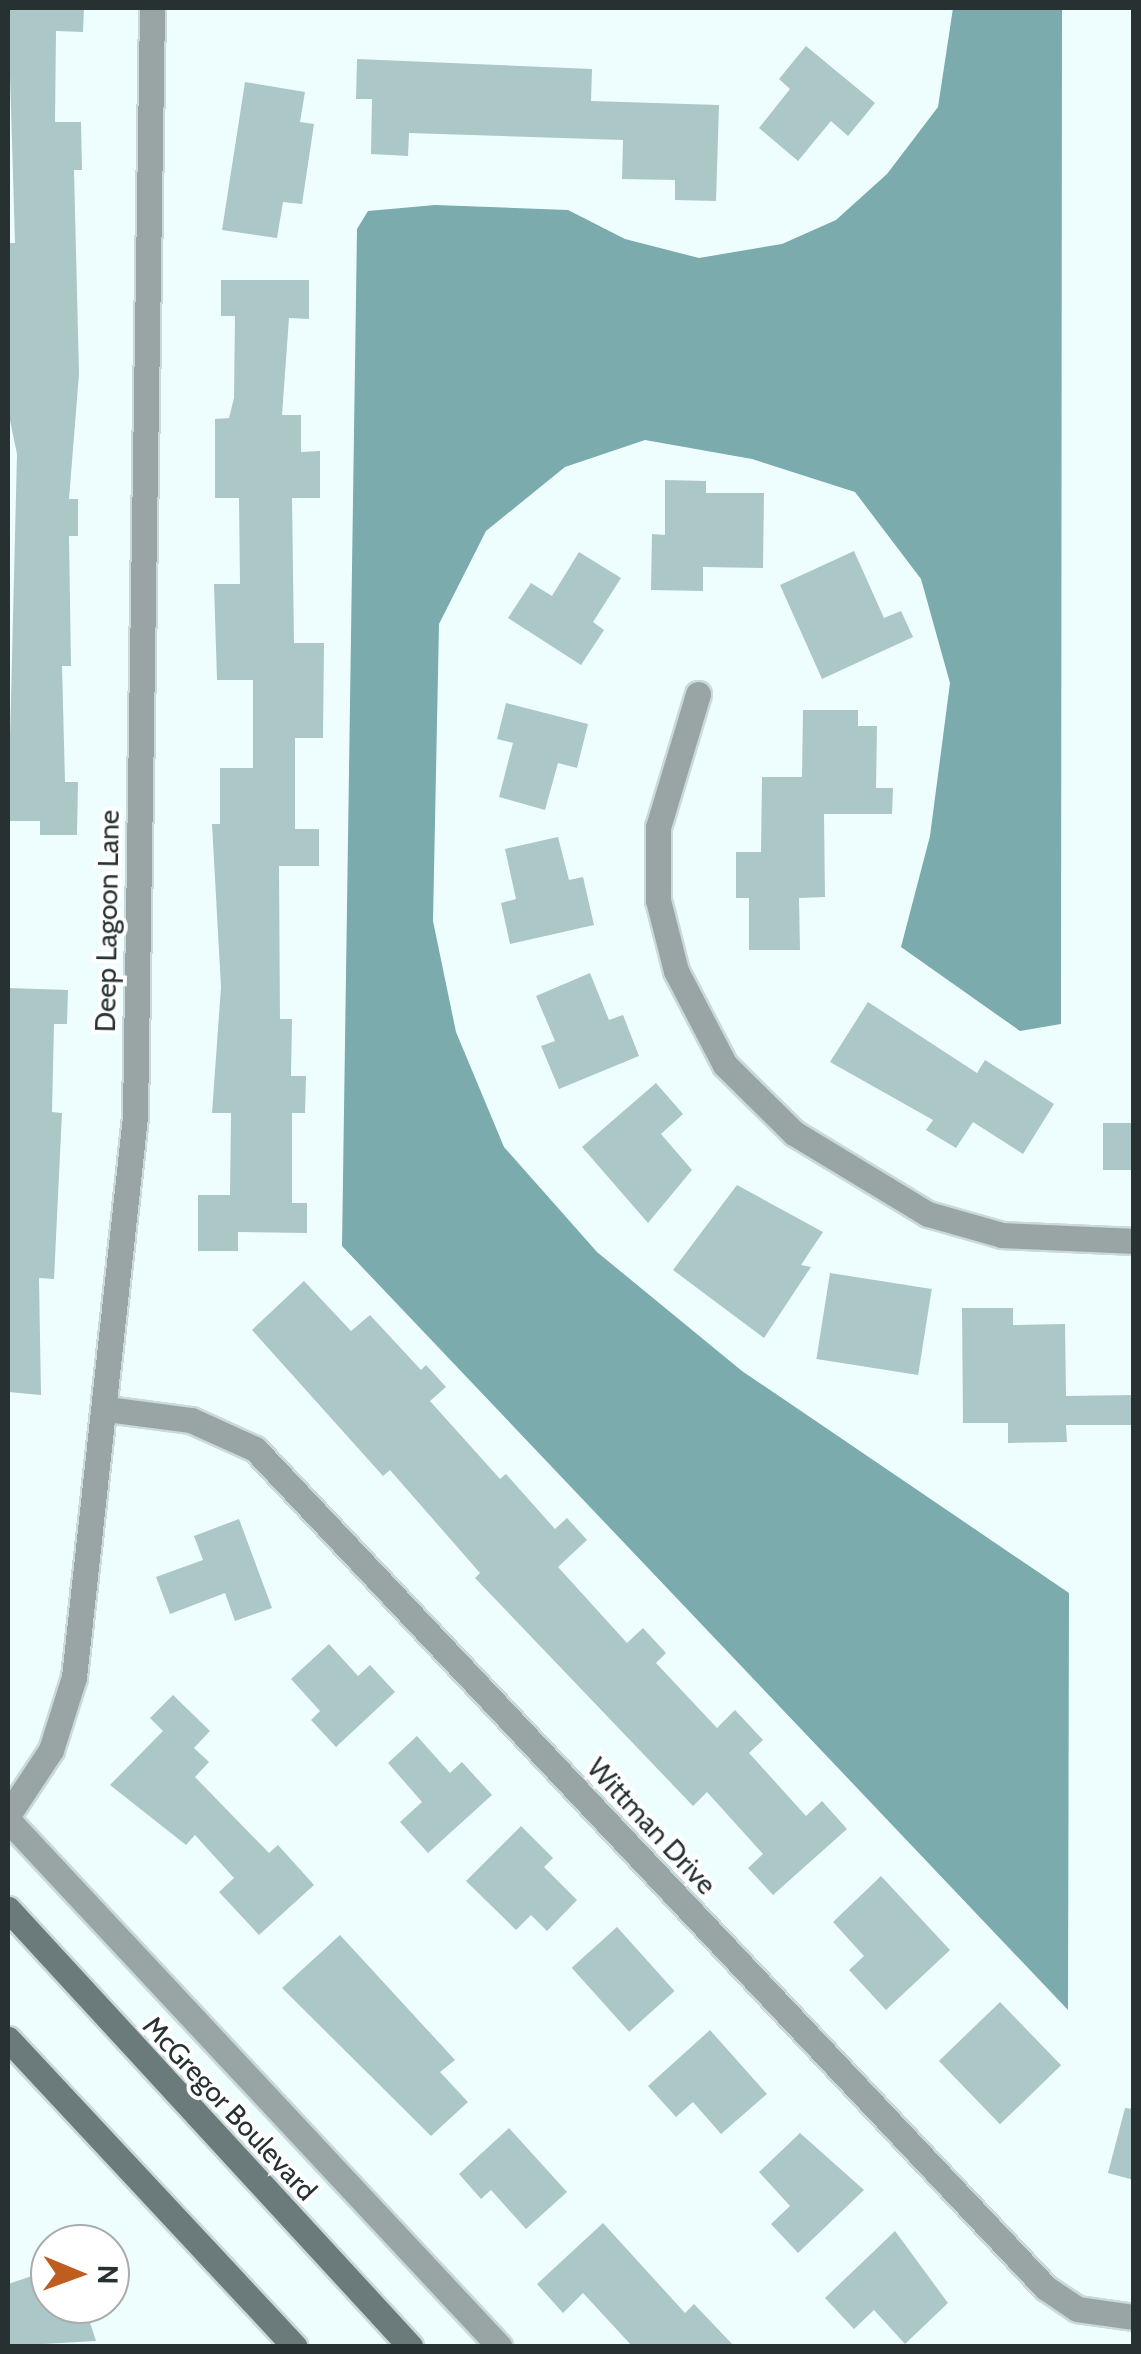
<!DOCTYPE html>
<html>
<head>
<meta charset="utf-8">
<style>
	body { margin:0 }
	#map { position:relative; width:1141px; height:2354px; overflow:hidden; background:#eefeff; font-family:Cabin,sans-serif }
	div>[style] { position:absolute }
	.water>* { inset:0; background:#7babac }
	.building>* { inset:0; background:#acc7c7; transform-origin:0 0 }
	.roads { filter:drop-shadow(2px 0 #cad9da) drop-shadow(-2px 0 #cad9da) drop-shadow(0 2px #cad9da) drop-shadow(0 -2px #cad9da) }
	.street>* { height:25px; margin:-12.5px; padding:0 12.5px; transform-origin:12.5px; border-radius:12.5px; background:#99a4a5 }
	.secondary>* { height:25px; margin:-12.5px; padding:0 12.5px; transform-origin:12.5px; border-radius:12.5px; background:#6b7b7c }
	span { translate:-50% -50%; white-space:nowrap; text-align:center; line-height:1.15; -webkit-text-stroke:8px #fff; paint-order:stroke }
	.street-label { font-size:28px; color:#273132 }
	.frame { position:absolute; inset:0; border:10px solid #273132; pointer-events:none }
	.north { position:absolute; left:30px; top:2224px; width:100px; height:100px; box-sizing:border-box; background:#fff; border:2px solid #a9adad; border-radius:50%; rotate:91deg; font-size:28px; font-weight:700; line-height:40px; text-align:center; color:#273132 }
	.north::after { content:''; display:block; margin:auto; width:35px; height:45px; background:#be5d1e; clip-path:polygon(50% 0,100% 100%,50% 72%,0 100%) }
</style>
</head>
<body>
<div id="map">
	<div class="water">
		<div style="clip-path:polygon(953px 8px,1062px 8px,1061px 1024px,1020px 1031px,901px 947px,930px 836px,950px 683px,921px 579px,855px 492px,752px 459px,645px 440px,565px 467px,486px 531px,439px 624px,433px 921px,456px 1032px,504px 1147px,597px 1252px,742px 1371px,1069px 1593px,1068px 2010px,342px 1246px,357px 229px,368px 211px,435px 205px,568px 210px,625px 239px,699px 258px,782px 244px,836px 220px,887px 174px,938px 107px)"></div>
	</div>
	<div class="building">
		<div style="clip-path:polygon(8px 8px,84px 8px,83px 32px,56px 31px,55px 122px,81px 122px,82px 170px,74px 170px,79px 374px,69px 499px,78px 499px,78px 536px,69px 536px,71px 666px,62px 666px,65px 782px,78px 782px,77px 835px,40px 835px,40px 821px,8px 821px,17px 454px,8px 411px,8px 243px,15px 243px)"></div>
		<div style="clip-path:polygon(806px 46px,875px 103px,848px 136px,831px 121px,798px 161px,759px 128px,790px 89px,779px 79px)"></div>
		<div style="clip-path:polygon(357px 59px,592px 69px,591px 101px,719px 105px,716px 201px,675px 200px,675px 180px,622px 179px,623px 140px,409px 133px,408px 156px,371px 154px,372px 99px,356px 99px)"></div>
		<div style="clip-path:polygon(245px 82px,305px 92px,300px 122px,314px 124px,302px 204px,283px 202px,277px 238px,222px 230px)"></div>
		<div style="clip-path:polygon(221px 280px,309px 280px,309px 319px,289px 318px,282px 415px,301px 415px,301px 452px,320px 451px,320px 498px,292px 498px,294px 643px,324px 643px,323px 738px,295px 738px,295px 829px,319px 829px,319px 866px,279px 866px,280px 1019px,292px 1019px,291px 1076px,306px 1076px,305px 1113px,292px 1113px,292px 1203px,307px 1203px,307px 1233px,238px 1232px,238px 1251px,198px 1251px,198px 1195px,230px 1195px,231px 1113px,212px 1113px,221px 987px,212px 824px,220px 824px,220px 768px,253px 768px,253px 680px,217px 680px,214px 584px,240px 584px,239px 498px,215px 498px,215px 419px,229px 418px,234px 398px,235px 316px,221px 316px)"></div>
		<div style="clip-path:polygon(665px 480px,706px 481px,706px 493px,764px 493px,763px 568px,703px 567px,703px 591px,651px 590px,652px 534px,665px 535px)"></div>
		<div style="clip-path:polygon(854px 551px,884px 618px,901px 611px,913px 637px,822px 679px,780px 585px)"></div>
		<div style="clip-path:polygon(579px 552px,621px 578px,593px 622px,604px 630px,581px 665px,508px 618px,531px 583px,552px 596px)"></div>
		<div style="clip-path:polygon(506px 703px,588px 724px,577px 768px,558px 763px,545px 810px,499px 797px,513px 743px,497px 739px)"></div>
		<div style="clip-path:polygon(803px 710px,858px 710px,858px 726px,877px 726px,876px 788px,893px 788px,892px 814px,824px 814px,825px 897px,799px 898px,800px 950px,749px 950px,749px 898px,736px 898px,736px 852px,761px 852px,762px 777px,802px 777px)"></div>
		<div style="clip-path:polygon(558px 837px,569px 880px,583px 877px,594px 925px,510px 944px,501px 903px,516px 899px,505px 849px)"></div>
		<div style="clip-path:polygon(590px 973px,609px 1020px,623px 1015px,639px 1056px,559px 1089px,541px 1046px,555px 1041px,536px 996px)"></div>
		<div style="clip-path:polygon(8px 988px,68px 990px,67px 1024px,54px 1024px,52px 1112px,62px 1113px,54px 1279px,39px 1278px,41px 1395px,8px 1392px)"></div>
		<div style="clip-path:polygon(868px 1002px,977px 1073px,985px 1060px,1054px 1104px,1023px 1154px,973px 1122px,956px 1148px,926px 1130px,933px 1120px,830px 1062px)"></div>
		<div style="clip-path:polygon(656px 1083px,683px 1114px,661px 1134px,692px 1170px,648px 1223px,582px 1147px)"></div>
		<div style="left:1103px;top:1123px;width:31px;height:47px"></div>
		<div style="clip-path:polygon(737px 1185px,823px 1232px,801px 1265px,811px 1267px,764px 1338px,673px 1270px)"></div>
		<div style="left:830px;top:1273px;width:103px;height:87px;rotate:9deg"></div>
		<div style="clip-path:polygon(304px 1281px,351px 1331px,370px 1315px,421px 1370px,426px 1365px,446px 1387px,430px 1401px,500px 1479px,506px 1474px,555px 1529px,567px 1518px,587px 1540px,558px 1567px,627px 1643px,643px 1628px,666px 1653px,656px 1663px,717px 1728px,735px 1710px,763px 1740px,749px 1753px,806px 1816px,822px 1801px,847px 1829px,773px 1895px,748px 1868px,763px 1854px,707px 1792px,693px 1806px,475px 1578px,480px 1573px,390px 1470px,383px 1476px,252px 1330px)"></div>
		<div style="clip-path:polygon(962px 1308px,1013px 1308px,1013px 1325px,1065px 1324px,1066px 1396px,1134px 1395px,1134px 1425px,1066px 1425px,1067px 1442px,1008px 1443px,1008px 1423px,963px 1423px)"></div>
		<div style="clip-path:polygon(239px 1519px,272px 1608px,235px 1621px,225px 1593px,170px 1614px,156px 1577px,203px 1560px,194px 1536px)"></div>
		<div style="clip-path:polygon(329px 1644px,358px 1676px,370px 1665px,395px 1692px,336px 1747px,311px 1720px,320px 1711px,291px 1679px)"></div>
		<div style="clip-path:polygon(173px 1695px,210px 1731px,194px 1748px,209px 1762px,195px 1777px,269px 1853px,278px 1845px,314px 1885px,259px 1935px,219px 1892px,234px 1878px,195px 1835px,186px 1845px,110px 1785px,163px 1731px,150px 1718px)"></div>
		<div style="clip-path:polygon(417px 1736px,450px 1773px,462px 1762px,492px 1795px,428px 1853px,400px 1822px,422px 1802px,388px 1763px)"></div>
		<div style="clip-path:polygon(521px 1826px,553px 1858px,544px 1867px,577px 1900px,547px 1931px,531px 1915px,516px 1930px,466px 1881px)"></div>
		<div style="clip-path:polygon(881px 1876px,950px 1950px,886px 2010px,849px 1970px,864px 1956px,833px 1922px)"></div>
		<div style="left:617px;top:1927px;width:86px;height:61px;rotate:48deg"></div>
		<div style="clip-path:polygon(340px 1935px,455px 2060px,440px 2072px,468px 2102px,431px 2136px,282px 1988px)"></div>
		<div style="left:1000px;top:2002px;width:88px;height:85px;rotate:46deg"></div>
		<div style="clip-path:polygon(710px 2030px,767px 2094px,721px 2134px,693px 2102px,676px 2117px,648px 2086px)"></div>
		<div style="clip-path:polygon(1125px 2108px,1134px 2109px,1134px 2180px,1108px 2173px)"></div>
		<div style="clip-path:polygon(509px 2128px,567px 2192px,526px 2229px,491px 2190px,481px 2199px,459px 2174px)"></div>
		<div style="clip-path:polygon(800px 2133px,864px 2190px,798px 2253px,771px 2224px,790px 2206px,759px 2172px)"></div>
		<div style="clip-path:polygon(603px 2223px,685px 2313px,694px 2304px,734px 2346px,632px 2346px,583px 2293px,563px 2313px,537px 2284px)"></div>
		<div style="clip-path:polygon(895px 2231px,948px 2303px,905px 2344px,874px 2310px,854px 2329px,825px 2298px)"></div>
		<div style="clip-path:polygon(50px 2270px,50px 2304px,84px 2304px,96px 2341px,8px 2346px,8px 2284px)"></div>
	</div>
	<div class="roads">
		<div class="street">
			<div style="left:698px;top:694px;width:139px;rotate:106.7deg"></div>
			<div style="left:658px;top:827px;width:73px;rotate:90deg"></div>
			<div style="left:658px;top:900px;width:73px;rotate:75.8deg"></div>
			<div style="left:676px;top:971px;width:106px;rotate:62.5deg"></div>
			<div style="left:725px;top:1065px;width:97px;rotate:44.6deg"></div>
			<div style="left:794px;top:1133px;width:157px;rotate:31.2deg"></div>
			<div style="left:928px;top:1214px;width:77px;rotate:15.8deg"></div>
			<div style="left:1002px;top:1235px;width:132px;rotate:2.6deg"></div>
			<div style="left:107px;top:1409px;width:85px;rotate:7.5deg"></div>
			<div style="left:191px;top:1420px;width:70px;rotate:24.4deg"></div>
			<div style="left:255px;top:1449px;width:1153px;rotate:46.69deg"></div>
			<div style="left:1046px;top:2288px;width:37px;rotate:34deg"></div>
			<div style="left:1077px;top:2309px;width:58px;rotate:8deg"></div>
			<div style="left:8px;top:1815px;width:78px;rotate:-56.5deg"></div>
			<div style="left:51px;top:1750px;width:77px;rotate:-72.5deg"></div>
			<div style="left:74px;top:1677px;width:564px;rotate:-83.79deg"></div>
			<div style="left:135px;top:1116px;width:1108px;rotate:-89.12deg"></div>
			<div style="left:8px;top:1820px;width:720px;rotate:46.97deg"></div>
		</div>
		<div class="secondary">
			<div style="left:8px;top:1909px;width:594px;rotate:47.39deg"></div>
			<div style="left:8px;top:2039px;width:420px;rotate:47deg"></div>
		</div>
	</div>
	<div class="street-label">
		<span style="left:107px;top:921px;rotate:-89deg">Deep Lagoon Lane</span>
		<span style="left:652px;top:1826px;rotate:47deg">Wittman Drive</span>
		<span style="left:230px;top:2108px;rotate:47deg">McGregor Boulevard</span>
	</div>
	<div class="frame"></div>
	<div class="north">N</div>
</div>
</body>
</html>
